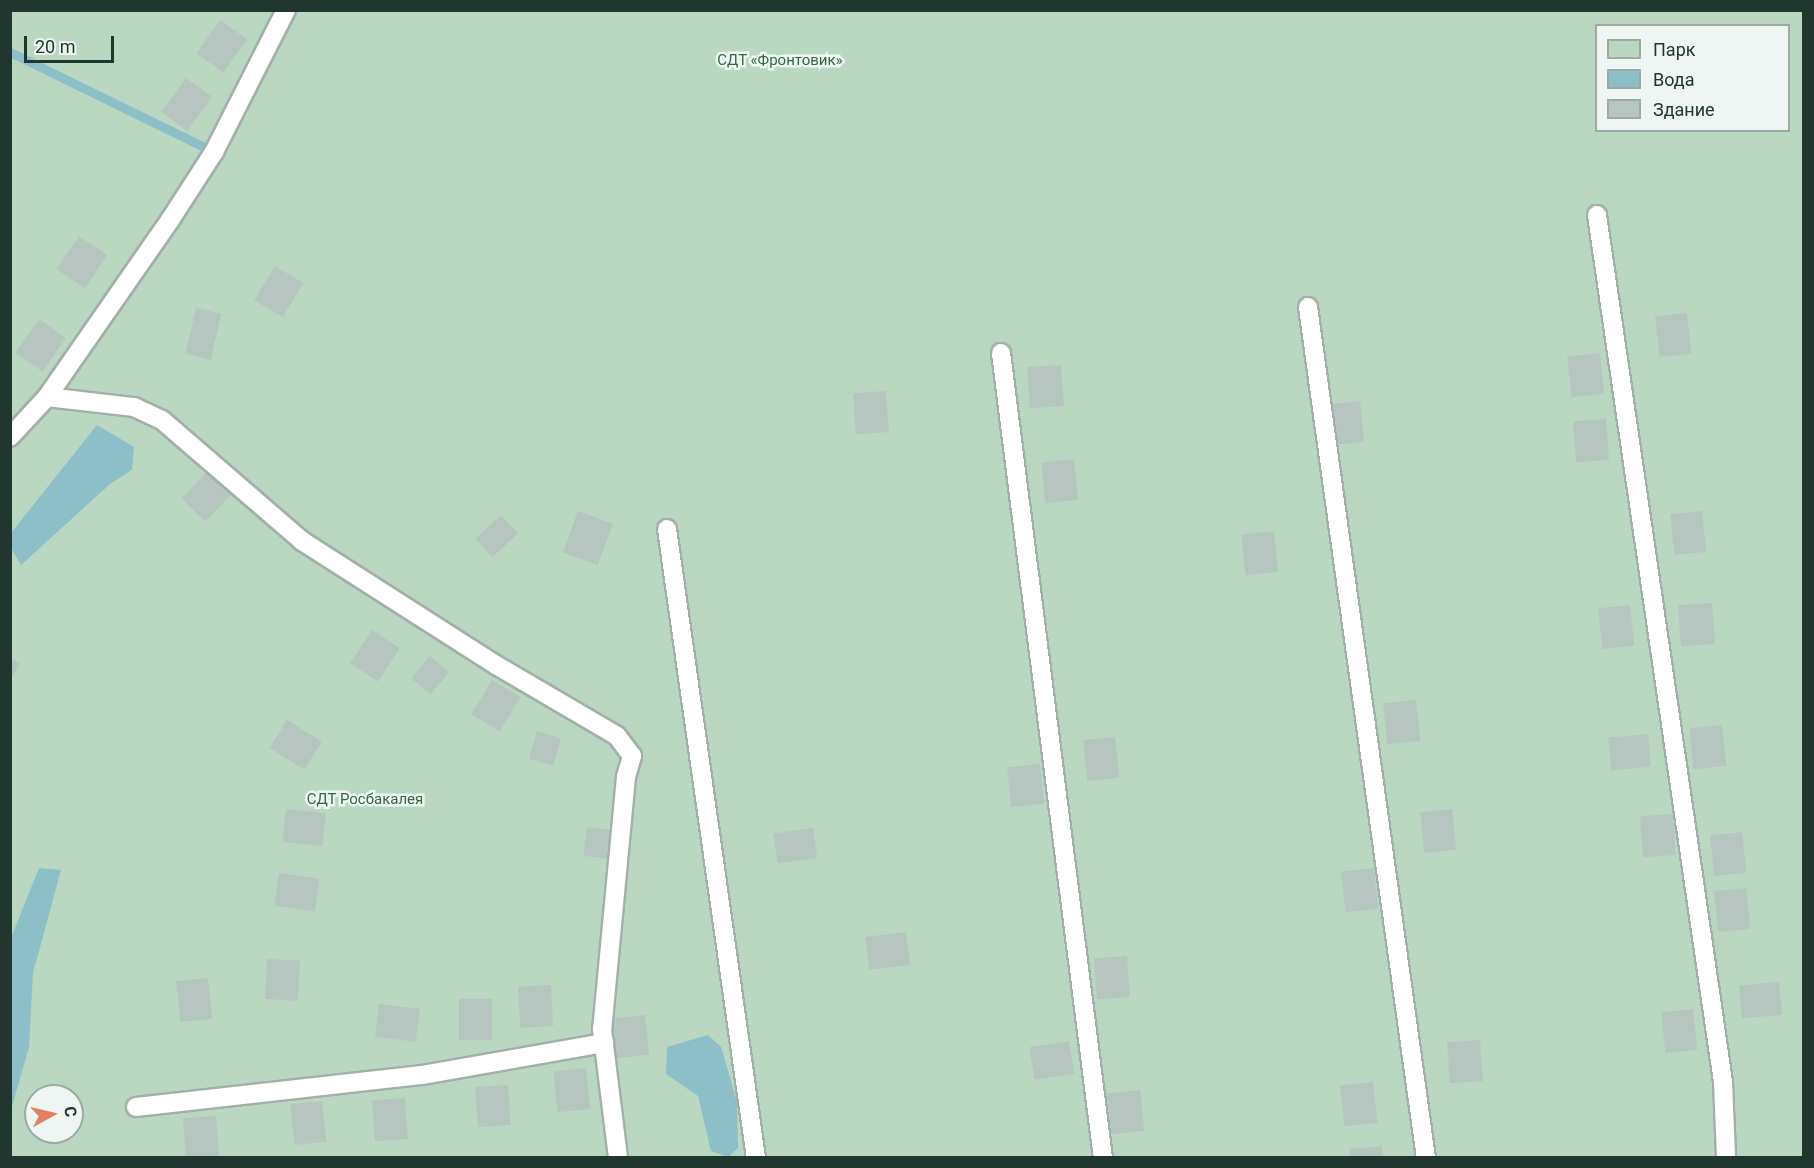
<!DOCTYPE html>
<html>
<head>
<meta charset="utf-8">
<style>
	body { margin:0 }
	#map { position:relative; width:1814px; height:1168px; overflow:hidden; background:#dfe8e4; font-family:Roboto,sans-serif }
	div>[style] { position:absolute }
	.green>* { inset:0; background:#bad7c1 }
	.water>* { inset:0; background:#8cbfc7 }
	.stream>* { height:9px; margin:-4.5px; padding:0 4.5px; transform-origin:4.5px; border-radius:4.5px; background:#8cbfc7 }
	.building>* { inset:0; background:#b7c5c0; transform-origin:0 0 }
	.roads { filter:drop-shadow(2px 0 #a3afaa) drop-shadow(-2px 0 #a3afaa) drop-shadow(0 2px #a3afaa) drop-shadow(0 -2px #a3afaa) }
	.service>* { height:18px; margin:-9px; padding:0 9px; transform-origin:9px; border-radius:9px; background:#fff }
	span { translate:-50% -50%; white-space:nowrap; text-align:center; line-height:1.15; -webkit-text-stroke:5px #eef5f2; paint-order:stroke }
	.park-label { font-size:15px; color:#316745 }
	.frame { position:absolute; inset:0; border:12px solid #223630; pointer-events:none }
	.legend { position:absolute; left:1595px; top:24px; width:195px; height:108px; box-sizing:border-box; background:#eef5f2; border:2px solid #9ca9a4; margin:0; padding:8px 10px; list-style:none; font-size:18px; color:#223630 }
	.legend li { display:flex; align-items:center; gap:12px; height:30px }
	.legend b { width:30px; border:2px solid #9ca9a4 }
	.north { position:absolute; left:24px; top:1084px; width:60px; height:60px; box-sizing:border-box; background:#eef5f2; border:2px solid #9ca9a4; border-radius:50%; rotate:82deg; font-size:16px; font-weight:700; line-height:24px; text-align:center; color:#223630 }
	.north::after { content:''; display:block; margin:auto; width:21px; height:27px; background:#e18164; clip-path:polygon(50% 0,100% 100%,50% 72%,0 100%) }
	.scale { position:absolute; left:24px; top:36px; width:90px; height:27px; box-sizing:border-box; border:3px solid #223630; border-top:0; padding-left:8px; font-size:18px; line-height:21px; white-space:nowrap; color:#223630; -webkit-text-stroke:4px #eef5f2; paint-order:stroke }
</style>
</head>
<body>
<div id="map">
	<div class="green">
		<div style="clip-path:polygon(evenodd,10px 11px,1803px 11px,1803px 1157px,11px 1157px,10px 11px,1596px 26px,1788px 26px,1788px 130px,1596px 130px,1596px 26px,10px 11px,36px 1096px,72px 1096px,72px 1132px,36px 1132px,36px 1096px)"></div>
	</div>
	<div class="water">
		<div style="clip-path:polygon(97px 425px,134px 447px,132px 470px,110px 484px,21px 565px,11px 548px,11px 533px)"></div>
		<div style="clip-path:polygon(39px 868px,61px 870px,33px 973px,29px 1047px,11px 1110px,11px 938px)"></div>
		<div style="clip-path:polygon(708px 1035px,721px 1047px,737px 1102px,738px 1148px,728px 1157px,711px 1151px,698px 1096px,666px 1074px,667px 1047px)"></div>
	</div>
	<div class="stream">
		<div style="left:10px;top:52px;width:227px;rotate:26.1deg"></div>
	</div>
	<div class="building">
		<div style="left:220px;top:20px;width:33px;height:41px;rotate:35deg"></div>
		<div style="left:186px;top:78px;width:32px;height:42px;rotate:36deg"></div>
		<div style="left:79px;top:236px;width:34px;height:40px;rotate:34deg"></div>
		<div style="left:275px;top:266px;width:33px;height:40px;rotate:31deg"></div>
		<div style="left:196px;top:308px;width:26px;height:47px;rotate:13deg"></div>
		<div style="left:1687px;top:313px;width:41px;height:32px;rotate:84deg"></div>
		<div style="left:39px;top:319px;width:33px;height:41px;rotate:35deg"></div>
		<div style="left:1600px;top:353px;width:41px;height:33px;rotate:84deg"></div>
		<div style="left:1061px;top:365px;width:41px;height:34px;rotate:86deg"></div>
		<div style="left:886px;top:391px;width:41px;height:33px;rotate:86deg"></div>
		<div style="left:1360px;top:401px;width:41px;height:33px;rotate:84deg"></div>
		<div style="left:1606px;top:419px;width:41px;height:33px;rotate:86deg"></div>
		<div style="left:1074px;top:459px;width:41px;height:33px;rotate:84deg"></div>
		<div style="left:210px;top:469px;width:33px;height:41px;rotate:44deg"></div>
		<div style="left:578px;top:511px;width:37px;height:44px;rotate:20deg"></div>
		<div style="left:1702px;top:511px;width:41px;height:32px;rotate:84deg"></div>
		<div style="left:501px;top:515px;width:25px;height:35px;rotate:47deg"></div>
		<div style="left:1274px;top:531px;width:41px;height:33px;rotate:84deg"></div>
		<div style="left:1712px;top:603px;width:41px;height:34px;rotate:86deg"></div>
		<div style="left:1630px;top:605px;width:41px;height:32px;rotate:84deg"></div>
		<div style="left:372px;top:630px;width:33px;height:40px;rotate:33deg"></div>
		<div style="left:430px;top:656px;width:25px;height:29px;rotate:40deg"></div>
		<div style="clip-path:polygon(10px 658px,20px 664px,10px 680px)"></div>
		<div style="left:492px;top:680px;width:33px;height:40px;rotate:31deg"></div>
		<div style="left:1416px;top:700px;width:41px;height:33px;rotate:84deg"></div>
		<div style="left:287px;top:720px;width:41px;height:33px;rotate:32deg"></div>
		<div style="left:1722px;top:725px;width:41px;height:33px;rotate:84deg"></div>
		<div style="left:537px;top:731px;width:25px;height:29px;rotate:16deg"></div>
		<div style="left:1648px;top:734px;width:33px;height:40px;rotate:85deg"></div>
		<div style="left:1115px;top:737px;width:41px;height:32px;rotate:84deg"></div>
		<div style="left:1040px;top:764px;width:40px;height:33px;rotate:84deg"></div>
		<div style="left:286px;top:809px;width:40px;height:33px;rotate:6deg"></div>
		<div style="left:1452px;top:809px;width:41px;height:32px;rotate:84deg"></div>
		<div style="left:1673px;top:814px;width:41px;height:33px;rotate:86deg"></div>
		<div style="left:587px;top:827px;width:25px;height:29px;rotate:7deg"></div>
		<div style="left:813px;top:828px;width:30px;height:40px;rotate:82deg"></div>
		<div style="left:1742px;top:832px;width:41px;height:32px;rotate:84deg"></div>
		<div style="left:1374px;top:868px;width:41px;height:33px;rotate:84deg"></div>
		<div style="left:279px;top:873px;width:41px;height:33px;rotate:8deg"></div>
		<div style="left:1746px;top:888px;width:41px;height:32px;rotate:84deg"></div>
		<div style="left:906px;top:932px;width:33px;height:41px;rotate:83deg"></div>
		<div style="left:1127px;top:956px;width:41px;height:33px;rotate:86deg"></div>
		<div style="left:267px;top:959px;width:33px;height:40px;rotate:3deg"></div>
		<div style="left:208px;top:978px;width:41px;height:32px;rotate:84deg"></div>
		<div style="left:1779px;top:982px;width:33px;height:40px;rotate:85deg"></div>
		<div style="left:551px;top:985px;width:41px;height:33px;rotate:87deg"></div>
		<div style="left:492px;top:999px;width:41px;height:33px;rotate:90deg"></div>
		<div style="left:379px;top:1004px;width:41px;height:33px;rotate:7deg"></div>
		<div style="left:1693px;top:1009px;width:41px;height:32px;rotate:84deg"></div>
		<div style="left:645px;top:1015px;width:40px;height:33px;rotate:84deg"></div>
		<div style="left:1480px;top:1040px;width:41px;height:33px;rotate:86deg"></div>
		<div style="left:1069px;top:1041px;width:33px;height:40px;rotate:81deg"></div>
		<div style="left:586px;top:1068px;width:41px;height:33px;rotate:84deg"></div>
		<div style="left:1373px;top:1082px;width:41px;height:33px;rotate:84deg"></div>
		<div style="left:508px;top:1085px;width:40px;height:33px;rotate:86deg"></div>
		<div style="left:1140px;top:1090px;width:41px;height:33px;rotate:84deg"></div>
		<div style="left:405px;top:1098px;width:41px;height:33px;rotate:86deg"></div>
		<div style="left:322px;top:1101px;width:41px;height:32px;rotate:84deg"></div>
		<div style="left:216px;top:1116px;width:42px;height:33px;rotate:86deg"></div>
		<div style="clip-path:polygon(1382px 1146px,1383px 1158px,1350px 1158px,1349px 1149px)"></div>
	</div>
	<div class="roads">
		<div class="service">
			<div style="left:1597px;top:215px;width:876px;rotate:81.73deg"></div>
			<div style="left:1723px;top:1082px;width:76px;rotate:87.7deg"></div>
			<div style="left:1308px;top:307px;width:859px;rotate:82.11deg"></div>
			<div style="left:1001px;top:353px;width:811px;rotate:82.78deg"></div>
			<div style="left:47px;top:397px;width:88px;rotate:6.6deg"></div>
			<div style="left:134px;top:407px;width:31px;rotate:25deg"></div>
			<div style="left:162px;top:420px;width:185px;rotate:40.8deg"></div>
			<div style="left:302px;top:541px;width:230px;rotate:32.6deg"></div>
			<div style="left:496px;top:665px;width:140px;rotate:30.4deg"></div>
			<div style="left:617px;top:736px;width:25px;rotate:53deg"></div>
			<div style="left:632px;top:756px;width:22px;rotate:106deg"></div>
			<div style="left:626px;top:777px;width:253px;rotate:95.4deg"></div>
			<div style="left:602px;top:1029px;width:130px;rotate:82.9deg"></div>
			<div style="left:10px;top:437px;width:54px;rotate:-47.2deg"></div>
			<div style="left:47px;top:397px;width:216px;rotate:-55.2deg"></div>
			<div style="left:170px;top:220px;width:81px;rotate:-57.1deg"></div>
			<div style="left:214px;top:152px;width:159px;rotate:-63.1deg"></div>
			<div style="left:667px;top:529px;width:635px;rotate:81.95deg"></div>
			<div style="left:136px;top:1107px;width:288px;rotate:-6.4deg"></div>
			<div style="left:422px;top:1075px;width:185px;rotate:-10deg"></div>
		</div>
	</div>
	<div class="park-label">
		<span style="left:780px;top:61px">СДТ «Фронтовик»</span>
		<span style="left:365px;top:800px">СДТ Росбакалея</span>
	</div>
	<div class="frame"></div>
	<ul class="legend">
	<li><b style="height:16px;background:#bad7c1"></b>Парк</li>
	<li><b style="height:16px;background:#8cbfc7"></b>Вода</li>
	<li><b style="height:16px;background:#b7c5c0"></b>Здание</li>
	</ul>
	<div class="north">С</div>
	<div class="scale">20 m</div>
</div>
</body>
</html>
